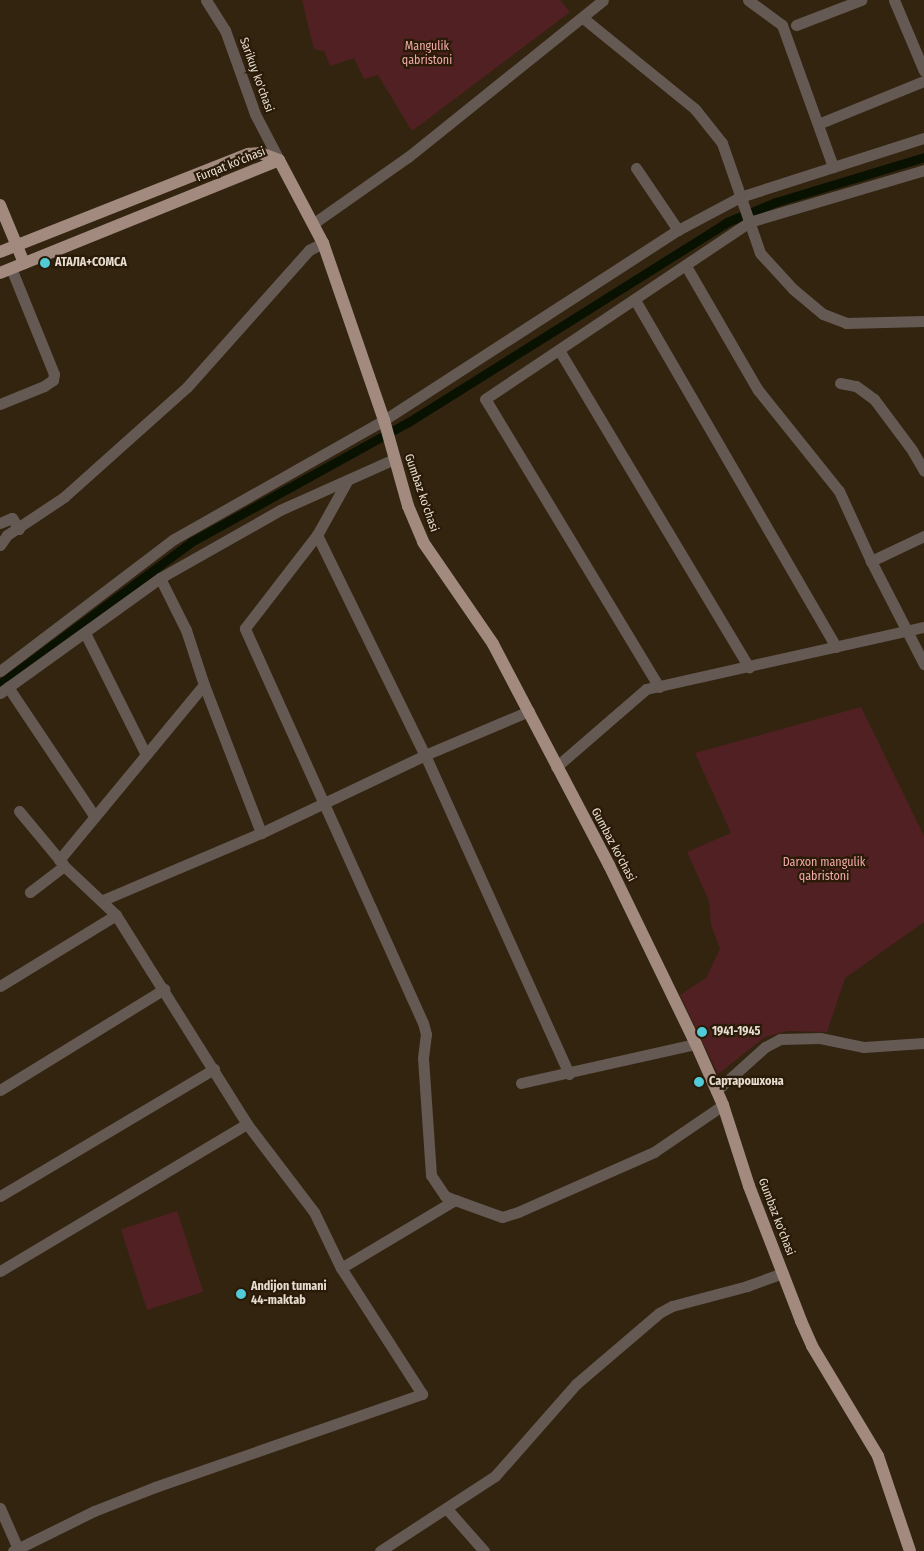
<!DOCTYPE html>
<html>
<head>
<meta charset="utf-8">
<style>
	body { margin:0 }
	#map { position:relative; width:924px; height:1551px; overflow:hidden; background:#332410; font-family:"Fira Sans Condensed",sans-serif }
	div>[style] { position:absolute }
	.green>* { inset:0; background:#512022; transform-origin:0 0 }
	.canal>* { height:9px; margin:-4.5px; padding:0 4.5px; transform-origin:4.5px; border-radius:4.5px; background:#091100 }
	.minor>* { height:11px; margin:-5.5px; padding:0 5.5px; transform-origin:5.5px; border-radius:5.5px; background:#655954 }
	.major>* { height:12px; margin:-6px; padding:0 6px; transform-origin:6px; border-radius:6px; background:#a28a7f }
	.dots>* { width:14px; height:14px; translate:-50% -50%; box-sizing:border-box; border:2px solid #291b07; border-radius:50% }
	span { translate:-50% -50%; white-space:nowrap; text-align:center; line-height:1.15; -webkit-text-stroke:4.5px #291b07; paint-order:stroke }
	.park-label { font-size:12px; color:#f2a9a8 }
	.street-label { font-size:12px; color:#e7ddd1 }
	.poi-label { font-size:12px; color:#e7ddd1; font-weight:700 }
	.left { translate:0 -50%; text-align:left }
</style>
</head>
<body>
<div id="map">
	<div class="green">
		<div style="clip-path:polygon(302px 0,560px 0,570px 12px,412px 131px,378px 75px,364px 79px,354px 58px,330px 66px,324px 51px,314px 49px)"></div>
		<div style="clip-path:polygon(861px 707px,924px 836px,924px 922px,845px 978px,827px 1032px,788px 1031px,765px 1037px,718px 1074px,680px 995px,706px 978px,720px 949px,711px 925px,709px 901px,687px 852px,731px 833px,695px 753px)"></div>
		<div style="left:177px;top:1211px;width:85px;height:59px;rotate:72deg"></div>
	</div>
	<div class="canal">
		<div style="left:0;top:684px;width:238px;rotate:-36.6deg"></div>
		<div style="left:191px;top:542px;width:247px;rotate:-28.9deg"></div>
		<div style="left:407px;top:423px;width:378px;rotate:-32.1deg"></div>
		<div style="left:727px;top:222px;width:53px;rotate:-22.2deg"></div>
		<div style="left:776px;top:202px;width:155px;rotate:-16.9deg"></div>
	</div>
	<div class="minor">
		<div style="left:206px;top:0;width:36px;rotate:58deg"></div>
		<div style="left:225px;top:30px;width:89px;rotate:70.3deg"></div>
		<div style="left:255px;top:114px;width:52px;rotate:62.4deg"></div>
		<div style="left:748px;top:0;width:42px;rotate:36.3deg"></div>
		<div style="left:782px;top:25px;width:151px;rotate:70.2deg"></div>
		<div style="left:894px;top:0;width:77px;rotate:67.1deg"></div>
		<div style="left:583px;top:18px;width:144px;rotate:39.1deg"></div>
		<div style="left:695px;top:109px;width:43px;rotate:51.5deg"></div>
		<div style="left:722px;top:143px;width:116px;rotate:70.9deg"></div>
		<div style="left:760px;top:253px;width:49px;rotate:47.5deg"></div>
		<div style="left:793px;top:289px;width:39px;rotate:40deg"></div>
		<div style="left:823px;top:314px;width:25px;rotate:21deg"></div>
		<div style="left:846px;top:323px;width:78px;rotate:-1.5deg"></div>
		<div style="left:796px;top:25px;width:70px;rotate:-21deg"></div>
		<div style="left:818px;top:124px;width:114px;rotate:-22.1deg"></div>
		<div style="left:636px;top:168px;width:75px;rotate:55.9deg"></div>
		<div style="left:314px;top:223px;width:115px;rotate:-35.1deg"></div>
		<div style="left:408px;top:157px;width:250px;rotate:-38.8deg"></div>
		<div style="left:686px;top:266px;width:143px;rotate:59.9deg"></div>
		<div style="left:758px;top:390px;width:129px;rotate:51.3deg"></div>
		<div style="left:839px;top:491px;width:77px;rotate:65.4deg"></div>
		<div style="left:635px;top:300px;width:401px;rotate:59.9deg"></div>
		<div style="left:559px;top:350px;width:370px;rotate:59.1deg"></div>
		<div style="left:840px;top:383px;width:16px;rotate:11deg"></div>
		<div style="left:856px;top:386px;width:22px;rotate:36deg"></div>
		<div style="left:874px;top:399px;width:64px;rotate:53.3deg"></div>
		<div style="left:912px;top:450px;width:24px;rotate:60deg"></div>
		<div style="left:0;top:404px;width:48px;rotate:-22.2deg"></div>
		<div style="left:44px;top:386px;width:11px;rotate:-34deg"></div>
		<div style="left:53px;top:380px;width:6px;rotate:-81deg"></div>
		<div style="left:54px;top:374px;width:114px;rotate:-112.1deg"></div>
		<div style="left:0;top:523px;width:13px;rotate:-23deg"></div>
		<div style="left:12px;top:518px;width:13px;rotate:58deg"></div>
		<div style="left:317px;top:535px;width:245px;rotate:63.9deg"></div>
		<div style="left:425px;top:755px;width:350px;rotate:65.7deg"></div>
		<div style="left:924px;top:536px;width:59px;rotate:154.7deg"></div>
		<div style="left:871px;top:561px;width:116px;rotate:62.8deg"></div>
		<div style="left:0;top:545px;width:12px;rotate:-55deg"></div>
		<div style="left:7px;top:535px;width:69px;rotate:-33.7deg"></div>
		<div style="left:64px;top:497px;width:165px;rotate:-41.8deg"></div>
		<div style="left:187px;top:387px;width:183px;rotate:-48.3deg"></div>
		<div style="left:309px;top:250px;width:16px;rotate:-27deg"></div>
		<div style="left:85px;top:633px;width:136px;rotate:63.4deg"></div>
		<div style="left:0;top:671px;width:218px;rotate:-37.2deg"></div>
		<div style="left:174px;top:539px;width:241px;rotate:-29.5deg"></div>
		<div style="left:384px;top:420px;width:350px;rotate:-32.9deg"></div>
		<div style="left:678px;top:230px;width:70px;rotate:-28deg"></div>
		<div style="left:740px;top:197px;width:193px;rotate:-17.8deg"></div>
		<div style="left:204px;top:685px;width:159px;rotate:68.9deg"></div>
		<div style="left:8px;top:687px;width:156px;rotate:56.2deg"></div>
		<div style="left:659px;top:687px;width:336px;rotate:-121.1deg"></div>
		<div style="left:485px;top:399px;width:318px;rotate:-33.8deg"></div>
		<div style="left:749px;top:222px;width:183px;rotate:-16.5deg"></div>
		<div style="left:0;top:693px;width:197px;rotate:-35.7deg"></div>
		<div style="left:160px;top:578px;width:138px;rotate:-29.5deg"></div>
		<div style="left:280px;top:510px;width:125px;rotate:-24.1deg"></div>
		<div style="left:556px;top:767px;width:119px;rotate:-40.9deg"></div>
		<div style="left:646px;top:689px;width:285px;rotate:-12.6deg"></div>
		<div style="left:19px;top:811px;width:69px;rotate:50.3deg"></div>
		<div style="left:59px;top:860px;width:227px;rotate:-50.4deg"></div>
		<div style="left:204px;top:685px;width:58px;rotate:-108.1deg"></div>
		<div style="left:186px;top:630px;width:58px;rotate:-116.6deg"></div>
		<div style="left:103px;top:900px;width:172px;rotate:-23deg"></div>
		<div style="left:261px;top:833px;width:182px;rotate:-25.4deg"></div>
		<div style="left:425px;top:755px;width:113px;rotate:-22.9deg"></div>
		<div style="left:0;top:986px;width:136px;rotate:-31.5deg"></div>
		<div style="left:521px;top:1083px;width:179px;rotate:-12.6deg"></div>
		<div style="left:0;top:1090px;width:193px;rotate:-31.6deg"></div>
		<div style="left:716px;top:1091px;width:66px;rotate:-41.9deg"></div>
		<div style="left:765px;top:1047px;width:17px;rotate:-28deg"></div>
		<div style="left:780px;top:1039px;width:40px;rotate:-1.4deg"></div>
		<div style="left:820px;top:1038px;width:45px;rotate:11.6deg"></div>
		<div style="left:864px;top:1047px;width:60px;rotate:-3.8deg"></div>
		<div style="left:0;top:1196px;width:249px;rotate:-30.7deg"></div>
		<div style="left:455px;top:1200px;width:50px;rotate:19.9deg"></div>
		<div style="left:502px;top:1217px;width:17px;rotate:-17deg"></div>
		<div style="left:518px;top:1212px;width:149px;rotate:-23.8deg"></div>
		<div style="left:654px;top:1152px;width:83px;rotate:-34.3deg"></div>
		<div style="left:341px;top:1268px;width:133px;rotate:-30.8deg"></div>
		<div style="left:455px;top:1200px;width:11px;rotate:-158deg"></div>
		<div style="left:445px;top:1196px;width:25px;rotate:-124deg"></div>
		<div style="left:431px;top:1175px;width:117px;rotate:-93.9deg"></div>
		<div style="left:423px;top:1058px;width:24px;rotate:-83deg"></div>
		<div style="left:426px;top:1034px;width:11px;rotate:-105deg"></div>
		<div style="left:423px;top:1023px;width:433px;rotate:-114.3deg"></div>
		<div style="left:245px;top:628px;width:118px;rotate:-52.3deg"></div>
		<div style="left:317px;top:535px;width:62px;rotate:-60.9deg"></div>
		<div style="left:0;top:1271px;width:287px;rotate:-30.8deg"></div>
		<div style="left:0;top:1508px;width:47px;rotate:66.2deg"></div>
		<div style="left:447px;top:1509px;width:56px;rotate:48.6deg"></div>
		<div style="left:13px;top:1551px;width:90px;rotate:-26.3deg"></div>
		<div style="left:94px;top:1511px;width:66px;rotate:-21.5deg"></div>
		<div style="left:155px;top:1487px;width:283px;rotate:-19.2deg"></div>
		<div style="left:422px;top:1394px;width:150px;rotate:-122.7deg"></div>
		<div style="left:341px;top:1268px;width:62px;rotate:-115.7deg"></div>
		<div style="left:314px;top:1212px;width:111px;rotate:-127.3deg"></div>
		<div style="left:247px;top:1124px;width:247px;rotate:-122.1deg"></div>
		<div style="left:116px;top:915px;width:71px;rotate:-136.7deg"></div>
		<div style="left:64px;top:866px;width:43px;rotate:142.6deg"></div>
		<div style="left:380px;top:1551px;width:137px;rotate:-33.1deg"></div>
		<div style="left:495px;top:1476px;width:123px;rotate:-48.6deg"></div>
		<div style="left:576px;top:1384px;width:109px;rotate:-40.5deg"></div>
		<div style="left:659px;top:1313px;width:15px;rotate:-28deg"></div>
		<div style="left:672px;top:1306px;width:78px;rotate:-14.9deg"></div>
		<div style="left:747px;top:1286px;width:38px;rotate:-20deg"></div>
	</div>
	<div class="major">
		<div style="left:279px;top:160px;width:94px;rotate:62.1deg"></div>
		<div style="left:323px;top:243px;width:187px;rotate:71deg"></div>
		<div style="left:384px;top:420px;width:89px;rotate:74.4deg"></div>
		<div style="left:408px;top:506px;width:39px;rotate:67deg"></div>
		<div style="left:423px;top:542px;width:124px;rotate:55.5deg"></div>
		<div style="left:493px;top:644px;width:250px;rotate:62.3deg"></div>
		<div style="left:609px;top:865px;width:199px;rotate:64.1deg"></div>
		<div style="left:696px;top:1044px;width:67px;rotate:66.1deg"></div>
		<div style="left:723px;top:1105px;width:85px;rotate:72.2deg"></div>
		<div style="left:749px;top:1186px;width:145px;rotate:68.9deg"></div>
		<div style="left:801px;top:1321px;width:27px;rotate:66deg"></div>
		<div style="left:812px;top:1346px;width:128px;rotate:59deg"></div>
		<div style="left:878px;top:1456px;width:100px;rotate:71.4deg"></div>
		<div style="left:0;top:205px;width:63px;rotate:67.5deg"></div>
		<div style="left:0;top:252px;width:267px;rotate:-21.6deg"></div>
		<div style="left:248px;top:154px;width:12px;rotate:-5deg"></div>
		<div style="left:260px;top:153px;width:20px;rotate:20deg"></div>
		<div style="left:0;top:273px;width:301px;rotate:-22deg"></div>
	</div>
	<div class="dots">
		<div style="left:45px;top:263px;background:#52cbd9"></div>
		<div style="left:702px;top:1032px;background:#52cbd9"></div>
		<div style="left:699px;top:1082px;background:#52cbd9"></div>
		<div style="left:241px;top:1294px;background:#52cbd9"></div>
	</div>
	<div class="park-label">
		<span style="left:427px;top:54px">Mangulik<br>qabristoni</span>
		<span style="left:824px;top:870px">Darxon mangulik<br>qabristoni</span>
	</div>
	<div class="street-label">
		<span style="left:256px;top:75px;rotate:70deg">Sarikuy ko'chasi</span>
		<span style="left:231px;top:165px;rotate:-22deg">Furqat ko'chasi</span>
		<span style="left:421px;top:493px;rotate:71deg">Gumbaz ko'chasi</span>
		<span style="left:613px;top:845px;rotate:62deg">Gumbaz ko'chasi</span>
		<span style="left:776px;top:1217px;rotate:69deg">Gumbaz ko'chasi</span>
	</div>
	<div class="poi-label">
		<span class="left" style="left:55px;top:263px">АТАЛА+СОМСА</span>
		<span class="left" style="left:712px;top:1032px">1941-1945</span>
		<span class="left" style="left:709px;top:1082px">Сартарошхона</span>
		<span class="left" style="left:251px;top:1294px">Andijon tumani<br>44-maktab</span>
	</div>
</div>
</body>
</html>
